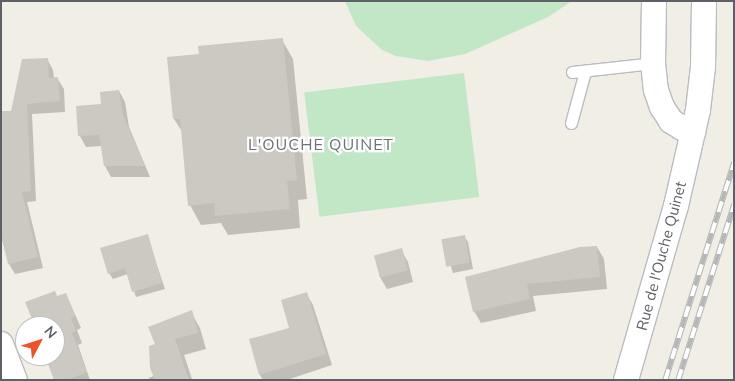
<!DOCTYPE html>
<html>
<head>
<meta charset="utf-8">
<style>
	body { margin:0 }
	#map { position:relative; width:735px; height:381px; overflow:hidden; background:#f0eee5; font-family:Mulish,sans-serif }
	div>[style] { position:absolute }
	.green>* { inset:0; background:#c1e7c6; transform-origin:0 0 }
	.shadow>* { inset:0; background:#0003 }
	.building>* { inset:0; background:#cbc9c1; transform-origin:0 0 }
	.roads { filter:drop-shadow(1px 0 #babcc1) drop-shadow(-1px 0 #babcc1) drop-shadow(0 1px #babcc1) drop-shadow(0 -1px #babcc1) }
	.lane>* { height:11px; margin:-5.5px; padding:0 5.5px; transform-origin:5.5px; border-radius:5.5px; background:#fff }
	.street>* { height:24px; margin:-12px; padding:0 12px; transform-origin:12px; border-radius:12px; background:#fff }
	.rail>* { height:5.5px; margin-top:-2.75px; transform-origin:0; background:repeating-linear-gradient(90deg,#fff 0 11px,#b6b7b7 0 22px); box-sizing:border-box; border-block:1px solid #b6b7b7 }
	span { translate:-50% -50%; white-space:nowrap; text-align:center; line-height:1.15; -webkit-text-stroke:4.5px #fff; paint-order:stroke }
	.street-label { font-size:15px; color:#5d6066 }
	.neighbourhood-label { font-size:16px; color:#6e7278; letter-spacing:1px }
	.frame { position:absolute; inset:0; border:2px solid #5d6066; pointer-events:none }
	.north { position:absolute; left:15px; top:316px; width:50px; height:50px; box-sizing:border-box; background:#fff; border:1px solid #bebfc2; border-radius:50%; rotate:50deg; font-size:14px; font-weight:700; line-height:20px; text-align:center; color:#5d6066 }
	.north::after { content:''; display:block; margin:auto; width:18px; height:22px; background:#ed522e; clip-path:polygon(50% 0,100% 100%,50% 72%,0 100%) }
</style>
</head>
<body>
<div id="map">
	<div class="green">
		<div style="clip-path:polygon(345px 1px,572px 1px,548px 17px,465px 54px,428px 61px,396px 56px,382px 50px,356px 26px)"></div>
		<div style="left:464px;top:73px;width:125px;height:161px;rotate:83deg"></div>
	</div>
	<div class="shadow">
		<div style="clip-path:polygon(282px 40px,293px 59px,307px 199px,298px 200px,300px 228px,228px 235px,221px 223px,201px 225px,190px 205px,183px 133px,174px 119px,200px 55px)"></div>
		<div style="clip-path:polygon(47px 59px,53px 70px,54px 78px,57px 78px,64px 89px,65px 112px,32px 114px,36px 201px,27px 202px,43px 268px,15px 274px,9px 264px,1px 236px,1px 135px)"></div>
		<div style="clip-path:polygon(119px 91px,125px 102px,129px 127px,150px 177px,111px 177px,105px 166px,102px 146px,86px 147px,80px 136px,77px 107px,102px 105px)"></div>
		<div style="clip-path:polygon(147px 236px,165px 289px,136px 297px,128px 274px,113px 279px,109px 273px)"></div>
		<div style="clip-path:polygon(464px 236px,468px 242px,473px 269px,453px 273px,443px 241px)"></div>
		<div style="clip-path:polygon(597px 247px,604px 259px,607px 289px,533px 296px,536px 311px,481px 323px,474px 311px)"></div>
		<div style="clip-path:polygon(401px 250px,408px 262px,413px 282px,387px 289px,380px 277px,375px 257px)"></div>
		<div style="clip-path:polygon(306px 293px,313px 305px,332px 365px,287px 380px,263px 380px,260px 375px,291px 329px)"></div>
		<div style="clip-path:polygon(66px 294px,81px 328px,77px 330px,82px 343px,78px 345px,90px 380px,57px 380px,48px 356px,55px 356px,55px 326px,36px 326px,57px 298px)"></div>
		<div style="clip-path:polygon(191px 312px,200px 328px,206px 349px,184px 355px,192px 379px,149px 380px,149px 378px,155px 375px,156px 345px)"></div>
	</div>
	<div class="building">
		<div style="clip-path:polygon(283px 38px,297px 180px,287px 181px,290px 209px,215px 216px,214px 203px,188px 206px,180px 119px,173px 119px,167px 57px,199px 54px,198px 46px)"></div>
		<div style="clip-path:polygon(48px 58px,49px 78px,58px 77px,60px 101px,27px 104px,31px 191px,22px 192px,38px 257px,8px 264px,1px 235px,1px 111px,11px 111px,22px 59px)"></div>
		<div style="clip-path:polygon(119px 90px,123px 115px,145px 166px,104px 166px,99px 135px,78px 136px,76px 106px,101px 104px,100px 92px)"></div>
		<div style="clip-path:polygon(148px 234px,162px 283px,132px 292px,125px 268px,108px 274px,100px 248px)"></div>
		<div style="left:465px;top:235px;width:28px;height:24px;rotate:80deg"></div>
		<div style="clip-path:polygon(597px 246px,600px 277px,527px 284px,530px 299px,473px 312px,465px 277px,580px 247px)"></div>
		<div style="left:402px;top:248px;width:23px;height:29px;rotate:75deg"></div>
		<div style="clip-path:polygon(55px 291px,57px 296px,66px 293px,75px 316px,71px 318px,76px 331px,72px 333px,87px 372px,68px 380px,54px 380px,45px 356px,55px 356px,55px 326px,35px 326px,25px 302px)"></div>
		<div style="clip-path:polygon(307px 292px,326px 354px,259px 375px,249px 339px,289px 328px,281px 300px)"></div>
		<div style="clip-path:polygon(192px 310px,198px 333px,175px 339px,189px 380px,155px 380px,150px 368px,149px 346px,155px 344px,148px 327px)"></div>
	</div>
	<div class="roads">
		<div class="lane">
			<div style="left:572px;top:72px;width:81px;rotate:-6.3deg"></div>
			<div style="left:571px;top:123px;width:54px;rotate:-74.9deg"></div>
		</div>
		<div class="street">
			<div style="left:654px;top:1px;width:62px;rotate:90.9deg"></div>
			<div style="left:653px;top:63px;width:27px;rotate:84deg"></div>
			<div style="left:656px;top:90px;width:18px;rotate:71deg"></div>
			<div style="left:662px;top:107px;width:17px;rotate:57deg"></div>
			<div style="left:671px;top:121px;width:13px;rotate:32deg"></div>
			<div style="left:682px;top:128px;width:12px;rotate:20deg"></div>
			<div style="left:1px;top:344px;width:39px;rotate:69deg"></div>
			<div style="left:626px;top:380px;width:181px;rotate:-74deg"></div>
			<div style="left:676px;top:206px;width:98px;rotate:-77.1deg"></div>
			<div style="left:698px;top:110px;width:43px;rotate:-83.4deg"></div>
			<div style="left:703px;top:67px;width:66px;rotate:-89.1deg"></div>
		</div>
	</div>
	<div class="rail">
		<div style="left:665px;top:380px;width:228px;rotate:-72.4deg"></div>
		<div style="left:678px;top:380px;width:184px;rotate:-72.3deg"></div>
	</div>
	<div class="street-label">
		<span style="left:661px;top:256px;rotate:-75deg">Rue de l'Ouche Quinet</span>
	</div>
	<div class="neighbourhood-label">
		<span style="left:321px;top:144px">L'OUCHE QUINET</span>
	</div>
	<div class="frame"></div>
	<div class="north">N</div>
</div>
</body>
</html>
